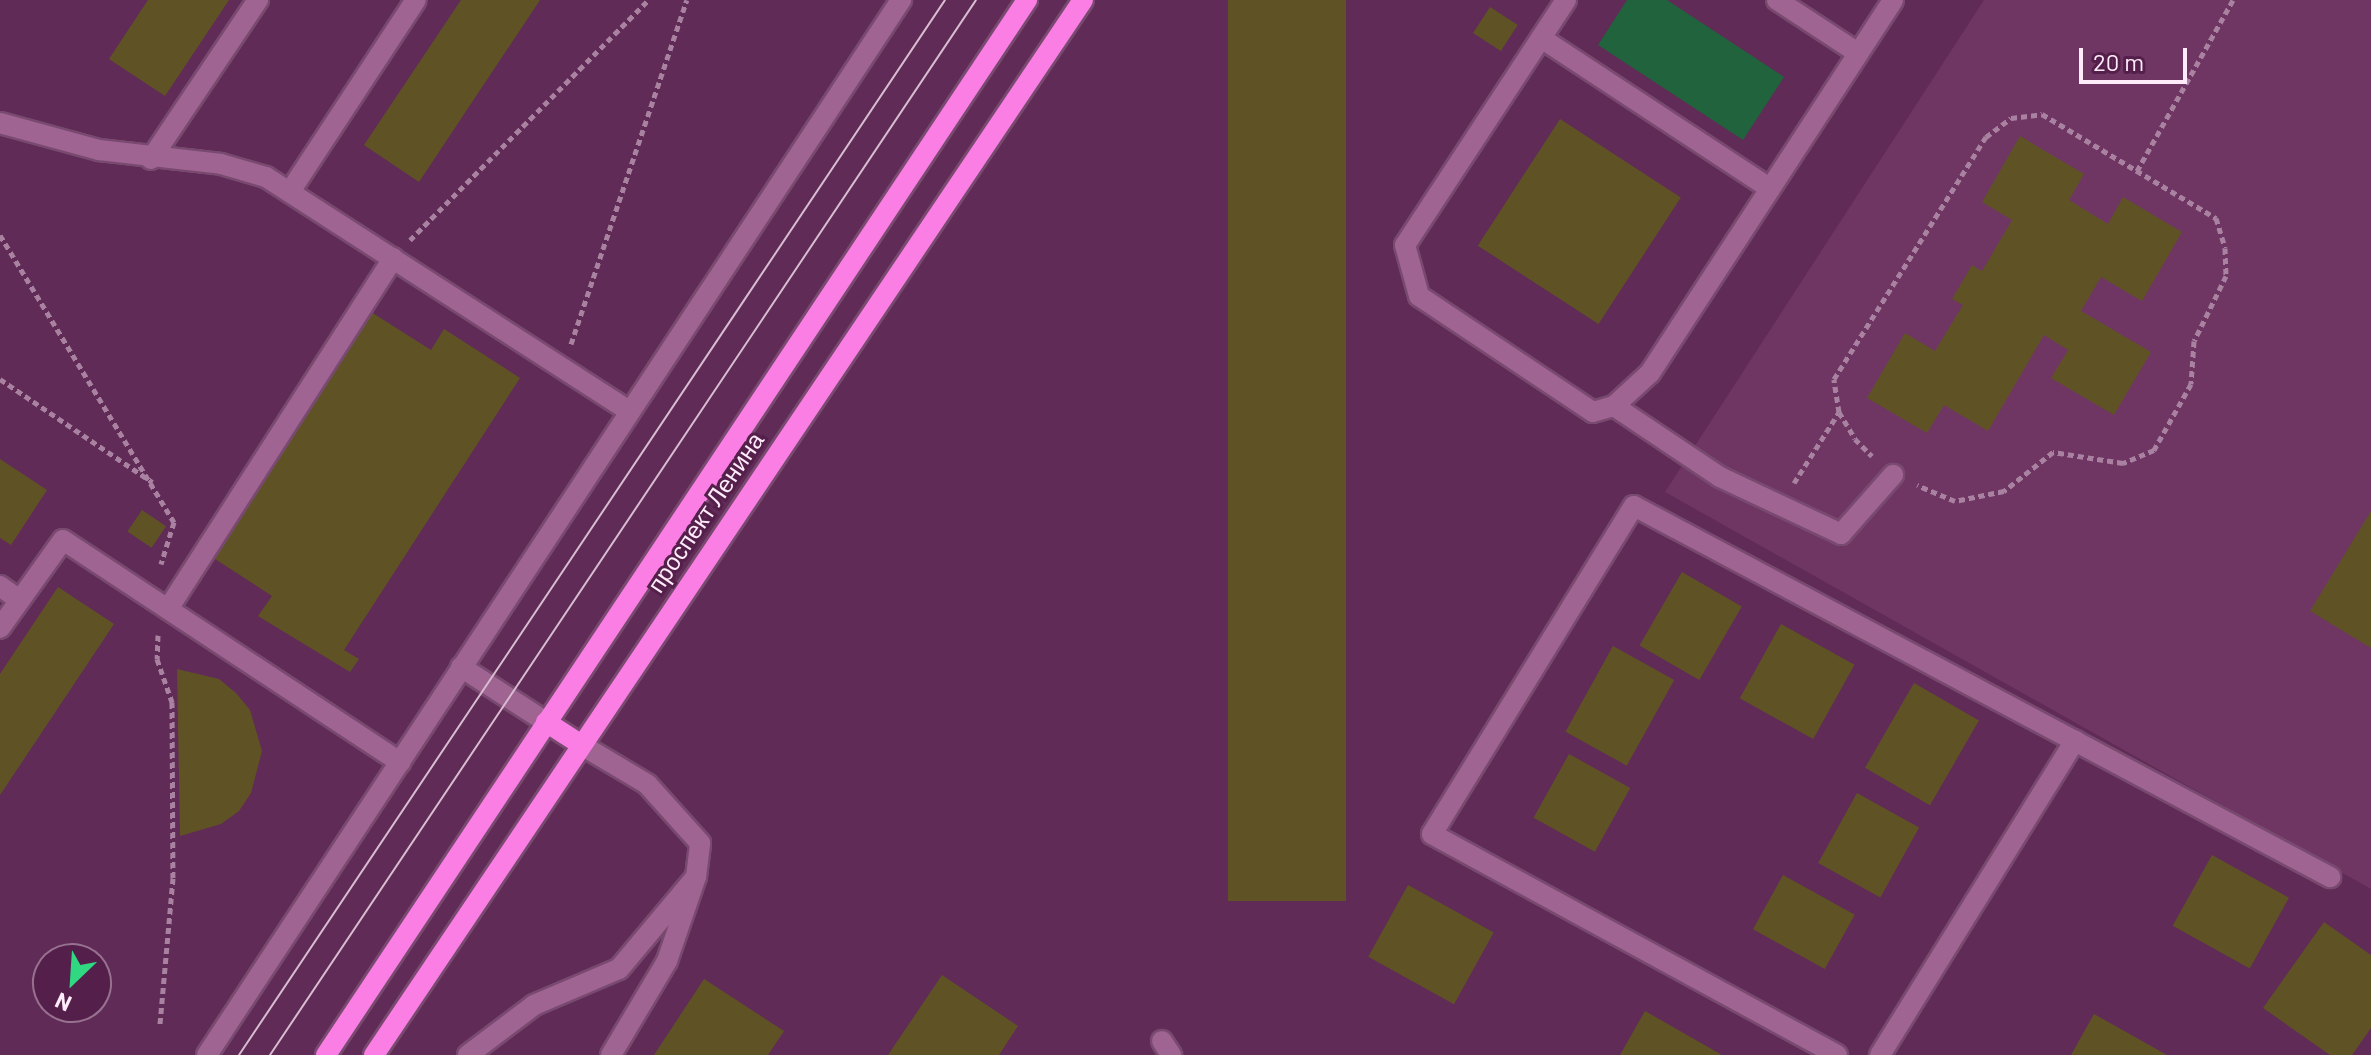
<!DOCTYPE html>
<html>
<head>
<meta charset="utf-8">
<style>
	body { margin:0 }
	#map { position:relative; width:2371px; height:1055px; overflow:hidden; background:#602b56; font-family:Barlow,sans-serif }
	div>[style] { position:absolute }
	.built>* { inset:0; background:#6f3664 }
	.green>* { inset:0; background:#20633d }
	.building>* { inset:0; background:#5f5326; transform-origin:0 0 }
	.path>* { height:5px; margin-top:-2.5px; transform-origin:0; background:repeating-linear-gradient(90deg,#a882a0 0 6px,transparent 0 10px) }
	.roads { filter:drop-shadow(2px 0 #794a70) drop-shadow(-2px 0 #794a70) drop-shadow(0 2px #794a70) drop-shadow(0 -2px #794a70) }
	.lane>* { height:20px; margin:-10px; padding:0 10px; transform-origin:10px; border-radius:10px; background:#a06493 }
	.street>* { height:20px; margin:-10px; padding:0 10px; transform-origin:10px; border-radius:10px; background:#a06493 }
	.primary>* { height:20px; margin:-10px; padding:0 10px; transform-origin:10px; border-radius:10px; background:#fa7ee3 }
	.tram>* { height:2px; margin:-1px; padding:0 1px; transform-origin:1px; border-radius:1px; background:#d8bcd1 }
	span { translate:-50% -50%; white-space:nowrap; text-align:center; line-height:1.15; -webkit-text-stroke:6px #54204b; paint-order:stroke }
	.street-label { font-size:24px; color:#ffebf9 }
	.north { position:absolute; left:32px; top:943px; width:80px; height:80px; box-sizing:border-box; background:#54204b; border:2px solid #987191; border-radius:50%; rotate:205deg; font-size:22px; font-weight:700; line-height:32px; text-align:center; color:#ffebf9 }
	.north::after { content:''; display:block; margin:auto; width:28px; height:36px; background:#31d882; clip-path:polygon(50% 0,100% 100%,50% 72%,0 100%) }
	.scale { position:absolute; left:2079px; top:48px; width:108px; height:36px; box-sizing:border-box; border:4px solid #ffebf9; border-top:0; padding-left:10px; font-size:24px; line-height:28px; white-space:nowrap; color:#ffebf9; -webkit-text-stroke:6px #54204b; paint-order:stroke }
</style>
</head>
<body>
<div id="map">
	<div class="built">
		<div style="clip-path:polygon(1984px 0,2371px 0,2371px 889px,1665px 492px)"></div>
	</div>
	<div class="green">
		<div style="clip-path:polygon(1627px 0,1667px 0,1784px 77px,1743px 140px,1598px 45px)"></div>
	</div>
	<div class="building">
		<div style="clip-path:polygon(148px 0,229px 0,165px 96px,109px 59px)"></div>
		<div style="clip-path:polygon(461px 0,540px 0,419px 182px,364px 145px)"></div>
		<div style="left:1228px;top:0;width:118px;height:901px"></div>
		<div style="left:1490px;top:7px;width:33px;height:31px;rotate:33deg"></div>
		<div style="left:1560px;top:119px;width:144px;height:151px;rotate:33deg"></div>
		<div style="clip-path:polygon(2020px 136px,2084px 174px,2069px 200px,2108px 224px,2123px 197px,2182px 232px,2142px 301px,2101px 277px,2081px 311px,2151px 352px,2114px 415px,2051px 378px,2068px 350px,2044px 335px,1988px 431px,1944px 405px,1927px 433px,1867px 398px,1905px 333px,1935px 351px,1963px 305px,1952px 299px,1972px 265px,1982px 271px,2012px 220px,1982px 202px)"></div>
		<div style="clip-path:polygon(371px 312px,431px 350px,444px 329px,520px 378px,344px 650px,359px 659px,350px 672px,258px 616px,272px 596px,212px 557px)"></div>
		<div style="clip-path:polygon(0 459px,47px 490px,11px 545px,0 538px)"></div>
		<div style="left:142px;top:510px;width:29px;height:26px;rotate:34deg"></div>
		<div style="clip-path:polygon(2371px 511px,2371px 648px,2310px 611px)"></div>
		<div style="left:1682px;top:572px;width:69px;height:85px;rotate:30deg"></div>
		<div style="clip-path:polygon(58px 587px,114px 624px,0 795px,0 674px)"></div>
		<div style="left:1781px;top:624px;width:84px;height:85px;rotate:29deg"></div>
		<div style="left:1613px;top:646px;width:70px;height:98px;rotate:29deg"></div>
		<div style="clip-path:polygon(177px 669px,219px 679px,236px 693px,250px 710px,262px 751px,251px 793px,239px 811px,221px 824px,180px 836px)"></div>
		<div style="left:1914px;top:683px;width:75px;height:98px;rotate:30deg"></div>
		<div style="left:1569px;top:754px;width:70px;height:73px;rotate:29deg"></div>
		<div style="left:1857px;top:793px;width:71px;height:80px;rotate:29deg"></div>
		<div style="left:2212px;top:855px;width:88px;height:81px;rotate:29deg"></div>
		<div style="left:1783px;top:875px;width:82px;height:62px;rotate:29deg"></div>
		<div style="left:1408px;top:885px;width:98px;height:82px;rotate:29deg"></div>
		<div style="clip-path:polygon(2324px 922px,2371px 955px,2371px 1028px,2352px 1055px,2330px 1055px,2263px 1008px)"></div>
		<div style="clip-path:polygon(942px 975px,1018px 1026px,999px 1055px,888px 1055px)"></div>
		<div style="clip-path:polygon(704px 979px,784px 1031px,768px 1055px,654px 1055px)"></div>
		<div style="clip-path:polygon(1645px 1011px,1722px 1055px,1620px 1055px)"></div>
		<div style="clip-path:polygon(2094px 1014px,2167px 1055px,2071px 1055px)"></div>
	</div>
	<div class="path">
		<div style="left:2137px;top:171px;width:196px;rotate:-60.7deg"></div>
		<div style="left:0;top:235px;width:336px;rotate:58.8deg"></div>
		<div style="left:174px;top:522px;width:44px;rotate:107.2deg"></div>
		<div style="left:410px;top:240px;width:338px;rotate:-45.2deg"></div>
		<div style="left:571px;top:344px;width:363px;rotate:-71.4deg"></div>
		<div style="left:0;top:379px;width:184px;rotate:34.1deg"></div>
		<div style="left:1839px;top:412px;width:31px;rotate:59deg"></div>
		<div style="left:1855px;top:439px;width:24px;rotate:45deg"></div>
		<div style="left:1794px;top:483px;width:84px;rotate:-57.6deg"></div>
		<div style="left:1839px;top:412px;width:33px;rotate:-99deg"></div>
		<div style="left:1834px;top:379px;width:286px;rotate:-57.9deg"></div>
		<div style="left:1986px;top:137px;width:31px;rotate:-37deg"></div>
		<div style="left:2011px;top:118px;width:31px;rotate:-7deg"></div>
		<div style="left:2042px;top:114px;width:203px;rotate:30.9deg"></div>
		<div style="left:2216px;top:218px;width:31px;rotate:73deg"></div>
		<div style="left:2225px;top:248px;width:28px;rotate:88deg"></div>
		<div style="left:2226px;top:276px;width:72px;rotate:116.2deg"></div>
		<div style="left:2194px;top:341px;width:43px;rotate:94deg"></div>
		<div style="left:2191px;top:384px;width:76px;rotate:119.3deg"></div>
		<div style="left:2154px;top:450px;width:34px;rotate:157deg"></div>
		<div style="left:2123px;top:463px;width:71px;rotate:-171.1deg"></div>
		<div style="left:2053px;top:452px;width:63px;rotate:141.5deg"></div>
		<div style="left:2004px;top:491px;width:50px;rotate:168.5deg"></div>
		<div style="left:1955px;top:501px;width:41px;rotate:-157.2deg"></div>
		<div style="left:158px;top:635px;width:24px;rotate:92deg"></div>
		<div style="left:157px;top:659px;width:46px;rotate:70.8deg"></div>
		<div style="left:172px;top:702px;width:176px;rotate:89.7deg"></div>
		<div style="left:173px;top:878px;width:147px;rotate:95.1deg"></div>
	</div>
	<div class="roads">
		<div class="lane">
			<div style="left:1566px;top:0;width:293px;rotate:123.3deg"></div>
			<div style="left:1405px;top:245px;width:53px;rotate:74.6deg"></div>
			<div style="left:1419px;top:296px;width:209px;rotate:33.7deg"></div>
			<div style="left:1593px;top:412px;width:22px;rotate:-16deg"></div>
			<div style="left:1614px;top:406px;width:49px;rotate:-42.5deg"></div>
			<div style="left:1650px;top:373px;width:445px;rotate:-56.9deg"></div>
			<div style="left:1777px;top:0;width:97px;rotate:33.2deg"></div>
			<div style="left:1541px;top:38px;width:272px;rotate:33.3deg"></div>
			<div style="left:0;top:123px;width:103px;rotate:15.3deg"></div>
			<div style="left:99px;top:150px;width:123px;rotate:6.5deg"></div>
			<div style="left:221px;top:164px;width:47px;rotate:16.1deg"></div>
			<div style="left:266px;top:177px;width:431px;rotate:32.8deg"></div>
			<div style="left:151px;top:159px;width:192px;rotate:-56.1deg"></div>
			<div style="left:291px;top:190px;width:227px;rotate:-56.7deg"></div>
			<div style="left:1614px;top:406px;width:128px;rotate:33.8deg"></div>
			<div style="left:1720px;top:477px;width:134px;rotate:25.2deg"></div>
			<div style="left:1841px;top:534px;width:79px;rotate:-48.6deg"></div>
			<div style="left:0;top:586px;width:24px;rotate:36deg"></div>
			<div style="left:168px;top:609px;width:417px;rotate:-57.3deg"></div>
			<div style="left:0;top:628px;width:108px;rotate:-54.4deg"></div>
			<div style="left:63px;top:540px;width:404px;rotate:33.4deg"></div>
			<div style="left:1162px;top:1041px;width:17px;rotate:57deg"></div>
			<div style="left:468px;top:1055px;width:83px;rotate:-37.1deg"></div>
			<div style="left:534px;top:1005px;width:92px;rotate:-23deg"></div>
			<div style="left:619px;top:969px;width:120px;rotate:-50.1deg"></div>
			<div style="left:696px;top:877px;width:34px;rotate:-83deg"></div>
			<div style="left:700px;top:843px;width:79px;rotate:-131.9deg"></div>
			<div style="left:647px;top:784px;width:78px;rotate:-149.2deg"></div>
		</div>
		<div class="street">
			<div style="left:461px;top:667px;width:101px;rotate:32.9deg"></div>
			<div style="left:207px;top:1055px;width:1263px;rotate:-56.66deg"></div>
			<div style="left:611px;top:1055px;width:109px;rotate:-59.2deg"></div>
			<div style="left:667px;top:961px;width:89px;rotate:-71deg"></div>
			<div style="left:1837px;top:1055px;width:461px;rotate:-151.4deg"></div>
			<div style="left:1432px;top:834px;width:385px;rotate:-58.4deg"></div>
			<div style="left:1634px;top:506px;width:789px;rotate:28.06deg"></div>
			<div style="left:1880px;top:1055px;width:370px;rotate:-58.2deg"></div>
		</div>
		<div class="primary">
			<div style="left:546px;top:722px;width:40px;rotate:32.9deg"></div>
			<div style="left:326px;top:1055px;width:1267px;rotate:-56.4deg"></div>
			<div style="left:374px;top:1055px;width:1271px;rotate:-56.1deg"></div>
		</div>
	</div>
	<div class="tram">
		<div style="left:239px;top:1055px;width:1269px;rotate:-56.21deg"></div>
		<div style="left:270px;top:1055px;width:1269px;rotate:-56.21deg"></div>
	</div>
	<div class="street-label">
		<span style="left:705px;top:512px;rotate:-56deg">проспект Ленина</span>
	</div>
	<div class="north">N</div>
	<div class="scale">20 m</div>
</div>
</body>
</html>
